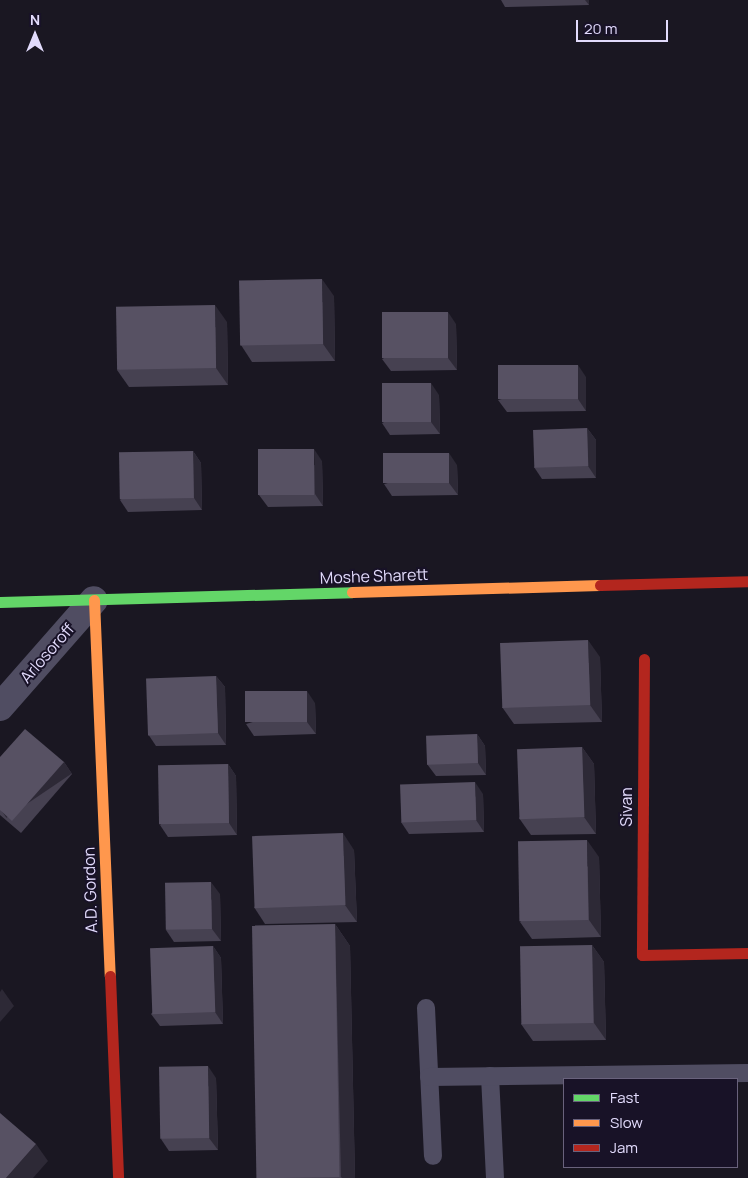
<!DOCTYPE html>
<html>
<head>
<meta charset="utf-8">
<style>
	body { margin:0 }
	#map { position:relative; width:748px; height:1178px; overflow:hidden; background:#1a1722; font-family:Manrope,sans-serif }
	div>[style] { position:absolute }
	.lane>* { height:18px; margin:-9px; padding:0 9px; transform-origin:9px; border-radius:9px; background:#504d62 }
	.street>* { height:28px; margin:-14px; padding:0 14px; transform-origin:14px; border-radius:14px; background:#504d62 }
	.fast>* { height:11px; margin:-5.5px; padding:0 5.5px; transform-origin:5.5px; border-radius:5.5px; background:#63d668 }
	.slow>* { height:11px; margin:-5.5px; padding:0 5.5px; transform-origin:5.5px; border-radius:5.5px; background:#ff974d }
	.jam>* { height:11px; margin:-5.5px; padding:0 5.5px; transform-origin:5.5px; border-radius:5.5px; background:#b3261e }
	.wall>* { inset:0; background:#464151 }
	.shaded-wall>* { inset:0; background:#2d2936; transform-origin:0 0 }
	.building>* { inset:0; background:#575163; transform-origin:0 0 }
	span { translate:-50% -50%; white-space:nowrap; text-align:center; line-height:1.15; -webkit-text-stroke:4px #181227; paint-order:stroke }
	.street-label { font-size:16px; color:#e2dbfc }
	.legend { position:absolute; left:563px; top:1078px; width:175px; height:90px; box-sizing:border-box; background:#181227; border:1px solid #69627c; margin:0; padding:6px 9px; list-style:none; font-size:15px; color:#e2dbfc }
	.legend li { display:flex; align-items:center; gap:10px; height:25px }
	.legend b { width:25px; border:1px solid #69627c }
	.north { position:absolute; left:10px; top:10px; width:50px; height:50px; -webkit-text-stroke:4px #181227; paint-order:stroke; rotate:0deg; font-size:14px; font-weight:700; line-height:20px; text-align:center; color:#e2dbfc }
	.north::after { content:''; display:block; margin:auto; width:18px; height:22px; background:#e2dbfc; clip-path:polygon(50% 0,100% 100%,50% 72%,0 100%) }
	.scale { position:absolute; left:576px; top:20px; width:92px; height:22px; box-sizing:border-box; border:2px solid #e2dbfc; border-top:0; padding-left:6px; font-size:15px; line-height:18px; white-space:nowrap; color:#e2dbfc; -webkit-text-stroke:4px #181227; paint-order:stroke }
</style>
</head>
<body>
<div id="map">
	<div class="lane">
		<div style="left:426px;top:1008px;width:148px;rotate:87.3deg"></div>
		<div style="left:490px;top:1076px;width:102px;rotate:87.2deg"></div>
		<div style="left:429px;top:1077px;width:319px;rotate:-0.7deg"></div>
	</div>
	<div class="street">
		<div style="left:0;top:707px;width:142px;rotate:-48.7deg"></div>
	</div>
	<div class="fast">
		<div style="left:0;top:602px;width:352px;rotate:-1.6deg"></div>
	</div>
	<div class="slow">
		<div style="left:352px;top:592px;width:248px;rotate:-1.6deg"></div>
		<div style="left:94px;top:600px;width:376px;rotate:87.6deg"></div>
	</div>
	<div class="jam">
		<div style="left:600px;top:585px;width:148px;rotate:-1.5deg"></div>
		<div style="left:644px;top:659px;width:296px;rotate:90.4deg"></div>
		<div style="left:642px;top:955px;width:106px;rotate:-1.1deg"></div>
		<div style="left:110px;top:976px;width:202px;rotate:87.7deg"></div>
	</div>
	<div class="wall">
		<div style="clip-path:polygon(501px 0,589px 0,589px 5px,505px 7px)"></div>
		<div style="clip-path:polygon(334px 296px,335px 361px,252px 362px,241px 345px)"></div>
		<div style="clip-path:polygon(227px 322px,228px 385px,129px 387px,117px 370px)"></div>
		<div style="clip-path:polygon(456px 324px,457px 370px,391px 371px,382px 359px)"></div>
		<div style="clip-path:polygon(586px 377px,586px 411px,507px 412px,498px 400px)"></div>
		<div style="clip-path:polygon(439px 395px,440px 434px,390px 435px,382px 423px)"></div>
		<div style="clip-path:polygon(587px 428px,596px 440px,596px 478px,542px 479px,534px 467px)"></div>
		<div style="clip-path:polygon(193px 451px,201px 463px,202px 510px,128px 512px,120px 500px)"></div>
		<div style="clip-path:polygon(322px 461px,323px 506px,268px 507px,259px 495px)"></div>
		<div style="clip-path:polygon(457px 465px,458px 495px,392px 496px,384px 484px)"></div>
		<div style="clip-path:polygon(600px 657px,602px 722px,514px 724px,502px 707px)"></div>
		<div style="clip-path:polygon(216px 676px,225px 687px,226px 745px,156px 746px,148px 734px)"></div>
		<div style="clip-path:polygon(315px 703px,316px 734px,254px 736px,246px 724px)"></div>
		<div style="clip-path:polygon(477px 734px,485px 746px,486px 775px,436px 776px,427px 764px)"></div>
		<div style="clip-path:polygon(582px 747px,594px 764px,596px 834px,531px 835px,519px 818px)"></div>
		<div style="clip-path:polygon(0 757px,64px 762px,72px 774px,21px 833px,0 815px)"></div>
		<div style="clip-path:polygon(228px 764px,236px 776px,237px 835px,168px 837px,160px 825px)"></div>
		<div style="clip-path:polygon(483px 794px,484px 832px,409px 834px,401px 822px)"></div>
		<div style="clip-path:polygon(354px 850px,357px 922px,265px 924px,254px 907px)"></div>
		<div style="clip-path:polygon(599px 857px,601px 937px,532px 939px,520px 922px)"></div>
		<div style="clip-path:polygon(220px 894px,221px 941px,174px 942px,166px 930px)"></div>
		<div style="clip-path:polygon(335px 924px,350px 946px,355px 1178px,258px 1178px)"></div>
		<div style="clip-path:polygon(592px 945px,604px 962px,606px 1040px,533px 1041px,521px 1024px)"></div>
		<div style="clip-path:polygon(213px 946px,221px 958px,223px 1024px,160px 1026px,151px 1014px)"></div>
		<div style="clip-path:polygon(216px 1078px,218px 1150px,169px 1151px,161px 1139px)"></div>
	</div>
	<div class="shaded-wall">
		<div style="clip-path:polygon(585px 0,589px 0,589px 5px)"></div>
		<div style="clip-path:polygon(322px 279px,334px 296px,335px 361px,323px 344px)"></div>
		<div style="clip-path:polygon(215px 305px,227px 322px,228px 385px,216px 368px)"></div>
		<div style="clip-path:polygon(448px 312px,456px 324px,457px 370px,448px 358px)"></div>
		<div style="clip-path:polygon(578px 365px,586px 377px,586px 411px,578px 399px)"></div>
		<div style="clip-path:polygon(431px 383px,439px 395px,440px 434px,431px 422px)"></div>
		<div style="clip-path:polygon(587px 428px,596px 440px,596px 478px,588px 466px)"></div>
		<div style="clip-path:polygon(314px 449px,322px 461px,323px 506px,315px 494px)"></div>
		<div style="clip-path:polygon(193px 451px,201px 463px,202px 510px,194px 498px)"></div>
		<div style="clip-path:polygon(449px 453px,457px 465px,458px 495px,449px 483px)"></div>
		<div style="clip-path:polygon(588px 640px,600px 657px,602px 722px,590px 705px)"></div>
		<div style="clip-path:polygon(216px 676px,225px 687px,226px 745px,218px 733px)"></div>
		<div style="clip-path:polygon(307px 691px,315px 703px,316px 734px,307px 722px)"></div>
		<div style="clip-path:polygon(477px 734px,485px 746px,486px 775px,478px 763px)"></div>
		<div style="clip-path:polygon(582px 747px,594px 764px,596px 834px,584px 817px)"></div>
		<div style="left:64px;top:762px;width:14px;height:79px;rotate:56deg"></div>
		<div style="clip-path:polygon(228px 764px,236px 776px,237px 835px,229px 823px)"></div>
		<div style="clip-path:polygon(475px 782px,483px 794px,484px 832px,476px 820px)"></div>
		<div style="clip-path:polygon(343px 833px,354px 850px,357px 922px,345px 905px)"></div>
		<div style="clip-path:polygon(587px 840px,599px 857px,601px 937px,589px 920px)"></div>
		<div style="clip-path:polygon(211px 882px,220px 894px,221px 941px,212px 929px)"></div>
		<div style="clip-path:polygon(335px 924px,350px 946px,355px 1178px,342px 1178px,341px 1177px)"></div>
		<div style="clip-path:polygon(592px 945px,604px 962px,606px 1040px,594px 1023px)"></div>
		<div style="clip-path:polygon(213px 946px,221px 958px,223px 1024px,215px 1012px)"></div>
		<div style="clip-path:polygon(2px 989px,14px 1006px,0 1022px,0 992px)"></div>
		<div style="clip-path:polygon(208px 1066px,216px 1078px,218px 1150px,209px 1138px)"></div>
		<div style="clip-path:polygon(36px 1144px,48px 1161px,33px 1178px,6px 1178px)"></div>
	</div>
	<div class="building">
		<div style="left:322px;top:279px;width:65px;height:83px;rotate:89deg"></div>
		<div style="left:215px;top:305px;width:63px;height:99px;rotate:89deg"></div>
		<div style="left:448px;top:312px;width:46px;height:66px;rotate:90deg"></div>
		<div style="left:578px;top:365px;width:34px;height:80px;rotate:90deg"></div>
		<div style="left:431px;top:383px;width:39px;height:49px;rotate:90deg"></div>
		<div style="left:587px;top:428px;width:38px;height:54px;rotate:88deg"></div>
		<div style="left:258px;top:449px;width:56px;height:46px"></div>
		<div style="left:193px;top:451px;width:47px;height:74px;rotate:89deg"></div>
		<div style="left:449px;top:453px;width:30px;height:66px;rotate:90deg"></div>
		<div style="left:588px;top:640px;width:65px;height:88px;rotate:88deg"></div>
		<div style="left:216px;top:676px;width:57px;height:70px;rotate:88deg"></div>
		<div style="left:307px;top:691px;width:31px;height:62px;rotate:90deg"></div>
		<div style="clip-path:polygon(25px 729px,64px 762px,12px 821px,0 810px,0 757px)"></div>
		<div style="left:477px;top:734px;width:29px;height:51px;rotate:88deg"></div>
		<div style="left:582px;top:747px;width:70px;height:65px;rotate:88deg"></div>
		<div style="left:228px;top:764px;width:59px;height:70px;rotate:89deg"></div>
		<div style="left:475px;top:782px;width:38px;height:75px;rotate:88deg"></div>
		<div style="left:343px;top:833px;width:72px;height:91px;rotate:88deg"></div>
		<div style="left:587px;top:840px;width:80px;height:69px;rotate:89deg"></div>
		<div style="left:211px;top:882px;width:47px;height:46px;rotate:89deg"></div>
		<div style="left:335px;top:924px;width:253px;height:83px;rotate:89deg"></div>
		<div style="left:592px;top:945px;width:78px;height:72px;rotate:89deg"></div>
		<div style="left:213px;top:946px;width:66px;height:63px;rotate:88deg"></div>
		<div style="left:208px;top:1066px;width:72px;height:49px;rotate:89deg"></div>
		<div style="clip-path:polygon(0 1113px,36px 1144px,6px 1178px,0 1178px)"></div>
	</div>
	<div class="street-label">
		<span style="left:374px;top:576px;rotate:-2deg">Moshe Sharett</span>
		<span style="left:47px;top:653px;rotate:-49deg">Arlosoroff</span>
		<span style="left:626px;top:807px;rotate:-90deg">Sivan</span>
		<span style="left:90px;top:890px;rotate:-92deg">A.D. Gordon</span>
	</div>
	<ul class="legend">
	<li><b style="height:6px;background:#63d668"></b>Fast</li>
	<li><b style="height:6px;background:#ff974d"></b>Slow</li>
	<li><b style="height:6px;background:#b3261e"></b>Jam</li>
	</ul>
	<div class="north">N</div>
	<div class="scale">20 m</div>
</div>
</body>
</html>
